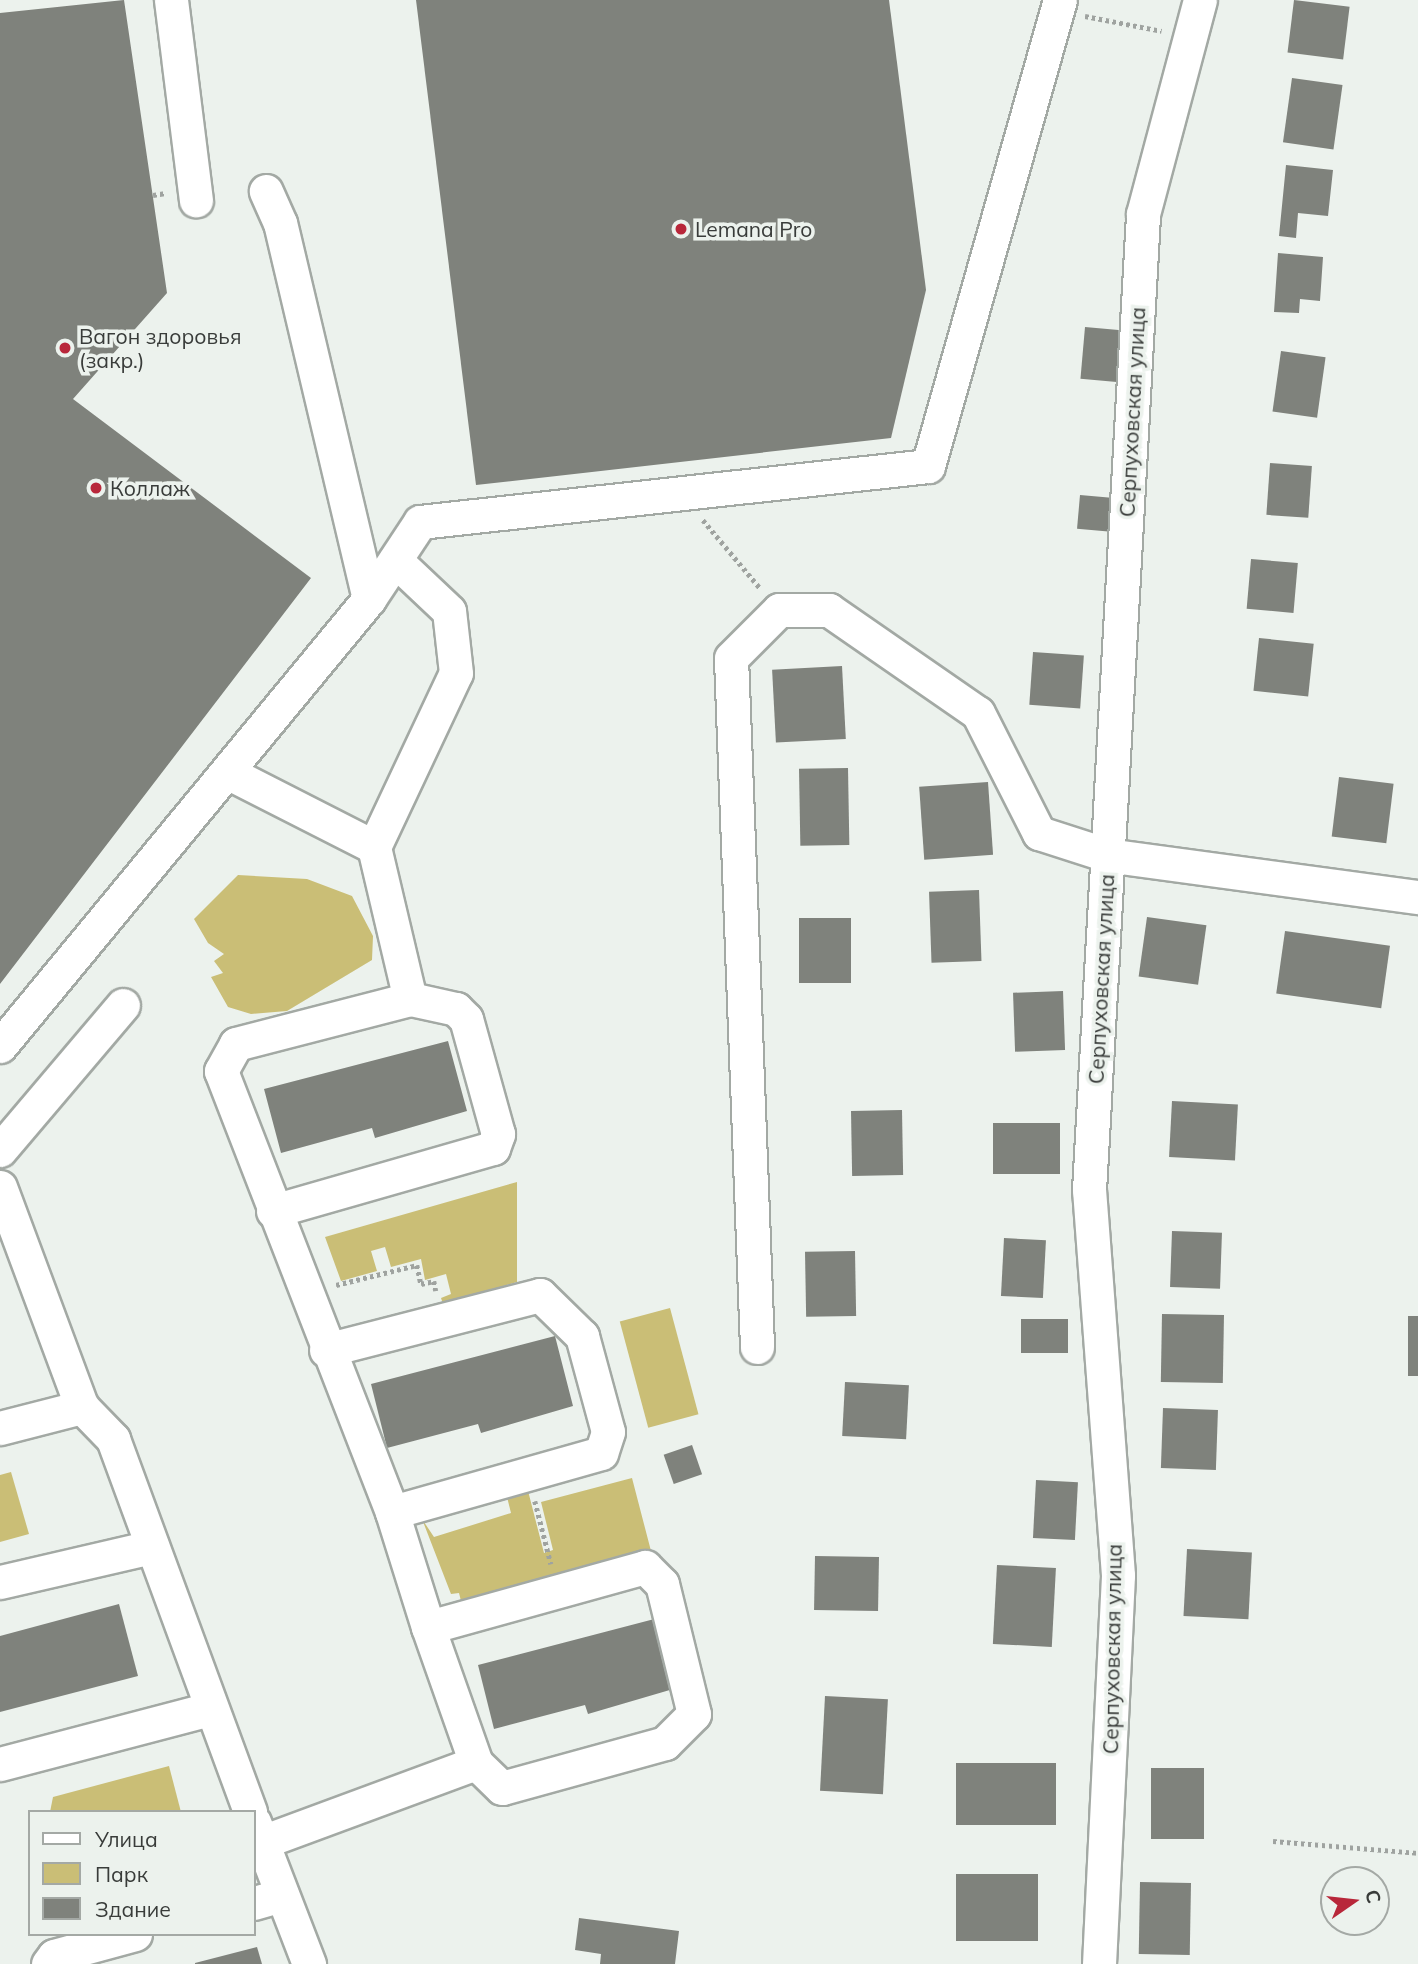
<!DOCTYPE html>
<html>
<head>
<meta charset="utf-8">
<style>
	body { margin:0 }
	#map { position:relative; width:1418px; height:1964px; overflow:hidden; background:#ecf2ed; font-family:Mulish,sans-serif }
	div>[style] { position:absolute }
	.green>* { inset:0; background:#cabe76; transform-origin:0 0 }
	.building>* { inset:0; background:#7f827c; transform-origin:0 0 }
	.path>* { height:4.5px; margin-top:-2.25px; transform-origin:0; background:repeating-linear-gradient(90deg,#9fa3a0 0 3.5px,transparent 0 7px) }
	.roads { filter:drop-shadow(2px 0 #a3a9a4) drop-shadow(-2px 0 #a3a9a4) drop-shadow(0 2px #a3a9a4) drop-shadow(0 -2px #a3a9a4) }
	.minor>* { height:33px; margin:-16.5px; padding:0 16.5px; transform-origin:16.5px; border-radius:16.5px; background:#fff }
	.dots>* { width:19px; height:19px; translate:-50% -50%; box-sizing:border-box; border:4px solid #ecf2ed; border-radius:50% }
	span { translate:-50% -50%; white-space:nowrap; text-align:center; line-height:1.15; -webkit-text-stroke:7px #ecf2ed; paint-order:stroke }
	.poi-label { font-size:21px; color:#393c3a }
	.left { translate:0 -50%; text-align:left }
	.street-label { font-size:21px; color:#393c3a }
	.legend { position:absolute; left:28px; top:1810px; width:228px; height:126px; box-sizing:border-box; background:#ecf2ed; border:2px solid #a4a9a5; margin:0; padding:9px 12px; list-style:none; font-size:21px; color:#393c3a }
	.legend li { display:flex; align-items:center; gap:14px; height:35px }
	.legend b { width:35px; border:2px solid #a4a9a5 }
	.north { position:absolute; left:1320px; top:1866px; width:70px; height:70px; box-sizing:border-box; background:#ecf2ed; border:2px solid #a4a9a5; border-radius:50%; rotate:76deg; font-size:19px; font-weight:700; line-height:28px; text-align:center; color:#393c3a }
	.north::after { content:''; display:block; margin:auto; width:24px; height:32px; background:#b8273a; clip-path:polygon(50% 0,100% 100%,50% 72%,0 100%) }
</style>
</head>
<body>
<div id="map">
	<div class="green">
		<div style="clip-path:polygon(238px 875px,307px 879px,352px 896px,373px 936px,372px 960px,287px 1011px,251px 1014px,228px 1007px,211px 977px,223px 973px,214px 961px,224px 954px,208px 943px,194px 919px)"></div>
		<div style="clip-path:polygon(517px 1182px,517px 1282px,443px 1304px,441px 1298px,451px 1294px,446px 1274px,425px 1280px,421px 1259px,391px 1267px,385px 1247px,371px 1251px,377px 1271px,341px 1281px,325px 1237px)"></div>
		<div style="left:670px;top:1308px;width:110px;height:52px;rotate:75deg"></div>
		<div style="clip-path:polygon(11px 1472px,29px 1534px,0 1542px,0 1475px)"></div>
		<div style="clip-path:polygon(632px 1478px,651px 1551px,461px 1601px,459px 1593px,451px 1594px,422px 1519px,434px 1537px,511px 1513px,505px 1489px,526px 1483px,544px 1553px,553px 1550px,541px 1502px)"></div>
		<div style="clip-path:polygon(169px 1766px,181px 1812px,50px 1812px,53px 1797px)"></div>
	</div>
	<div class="building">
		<div style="clip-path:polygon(124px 0,167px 293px,73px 399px,311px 578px,0 984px,0 13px)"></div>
		<div style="clip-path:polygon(416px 0,889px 0,926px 290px,891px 438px,476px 485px)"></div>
		<div style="left:1294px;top:0;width:56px;height:53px;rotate:7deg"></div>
		<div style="left:1292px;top:78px;width:51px;height:65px;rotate:8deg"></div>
		<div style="clip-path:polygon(1286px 165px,1333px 170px,1328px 216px,1298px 213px,1296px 238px,1279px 236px)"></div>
		<div style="clip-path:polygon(1278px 253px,1323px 257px,1320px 301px,1300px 299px,1299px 313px,1274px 312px)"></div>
		<div style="left:1085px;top:327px;width:42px;height:52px;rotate:5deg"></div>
		<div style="left:1281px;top:351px;width:45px;height:61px;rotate:8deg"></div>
		<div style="left:1270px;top:463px;width:42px;height:52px;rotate:4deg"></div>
		<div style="left:1080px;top:495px;width:37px;height:34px;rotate:5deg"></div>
		<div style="left:1251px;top:559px;width:47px;height:50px;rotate:5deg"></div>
		<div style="left:1259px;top:638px;width:55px;height:53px;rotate:6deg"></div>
		<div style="left:1033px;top:652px;width:51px;height:53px;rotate:4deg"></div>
		<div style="left:842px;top:666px;width:73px;height:70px;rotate:87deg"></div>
		<div style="left:848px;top:768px;width:77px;height:49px;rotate:89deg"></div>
		<div style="left:1339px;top:777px;width:55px;height:60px;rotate:7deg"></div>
		<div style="left:988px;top:782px;width:73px;height:69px;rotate:86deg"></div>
		<div style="left:979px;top:890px;width:71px;height:50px;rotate:88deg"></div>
		<div style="left:1147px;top:917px;width:60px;height:60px;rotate:8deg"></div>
		<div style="left:851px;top:918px;width:65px;height:52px;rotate:90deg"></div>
		<div style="left:1285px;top:931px;width:106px;height:63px;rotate:8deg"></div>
		<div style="left:1063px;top:991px;width:59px;height:50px;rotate:88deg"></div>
		<div style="clip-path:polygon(448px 1041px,467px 1111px,375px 1138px,372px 1128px,281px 1153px,264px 1089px)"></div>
		<div style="left:1172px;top:1101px;width:66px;height:56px;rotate:3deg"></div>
		<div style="left:902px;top:1110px;width:65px;height:51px;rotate:89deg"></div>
		<div style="left:1060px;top:1123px;width:51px;height:67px;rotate:90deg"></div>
		<div style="left:1172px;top:1231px;width:50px;height:56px;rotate:2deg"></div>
		<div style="left:1004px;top:1238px;width:42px;height:58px;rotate:3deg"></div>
		<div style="left:855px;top:1251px;width:65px;height:50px;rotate:89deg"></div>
		<div style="left:1162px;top:1314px;width:62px;height:68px;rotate:1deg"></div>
		<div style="left:1408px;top:1316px;width:10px;height:60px"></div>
		<div style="left:1021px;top:1319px;width:47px;height:34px"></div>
		<div style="clip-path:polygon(555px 1336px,573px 1406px,481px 1433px,478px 1424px,387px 1448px,371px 1384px)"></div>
		<div style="left:845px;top:1382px;width:64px;height:54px;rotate:3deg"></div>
		<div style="left:1163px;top:1408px;width:55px;height:60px;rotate:2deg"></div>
		<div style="left:692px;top:1445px;width:31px;height:30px;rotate:71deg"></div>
		<div style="left:1036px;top:1480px;width:42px;height:58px;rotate:3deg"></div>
		<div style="left:1187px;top:1549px;width:65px;height:67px;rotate:3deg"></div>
		<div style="left:815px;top:1556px;width:64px;height:54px;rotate:1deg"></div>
		<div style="left:997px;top:1565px;width:59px;height:79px;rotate:3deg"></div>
		<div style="clip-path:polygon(119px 1604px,138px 1676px,0 1712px,0 1636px)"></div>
		<div style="clip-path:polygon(662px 1617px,680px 1687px,588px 1714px,585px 1705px,494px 1729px,478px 1665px)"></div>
		<div style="left:825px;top:1696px;width:63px;height:95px;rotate:3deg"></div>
		<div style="left:956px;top:1763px;width:100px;height:62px"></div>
		<div style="left:1151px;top:1768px;width:53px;height:71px"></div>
		<div style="left:1038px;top:1874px;width:67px;height:82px;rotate:90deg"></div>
		<div style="left:1140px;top:1882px;width:51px;height:72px;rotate:1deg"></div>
		<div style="clip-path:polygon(579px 1918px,679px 1931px,675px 1964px,600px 1964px,601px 1954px,575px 1950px)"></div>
		<div style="clip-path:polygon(257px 1947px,262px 1964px,195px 1964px,195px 1963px)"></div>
	</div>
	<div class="path">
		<div style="left:1085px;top:16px;width:78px;rotate:11deg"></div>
		<div style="left:153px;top:195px;width:13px;rotate:-9deg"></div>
		<div style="left:703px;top:520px;width:89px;rotate:50deg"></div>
		<div style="left:336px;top:1285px;width:83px;rotate:-13.9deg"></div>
		<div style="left:417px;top:1265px;width:19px;rotate:78deg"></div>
		<div style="left:421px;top:1284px;width:13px;rotate:-13deg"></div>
		<div style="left:434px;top:1281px;width:10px;rotate:79deg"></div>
		<div style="left:535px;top:1501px;width:65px;rotate:75.7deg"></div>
		<div style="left:1273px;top:1841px;width:145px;rotate:4.7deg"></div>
	</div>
	<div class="roads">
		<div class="minor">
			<div style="left:171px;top:0;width:202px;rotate:82.9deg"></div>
			<div style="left:369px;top:599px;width:92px;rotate:-56.5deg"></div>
			<div style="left:420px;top:522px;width:511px;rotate:-6.29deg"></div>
			<div style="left:928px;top:466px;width:484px;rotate:-74.2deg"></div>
			<div style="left:227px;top:772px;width:165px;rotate:27deg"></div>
			<div style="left:374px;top:847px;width:192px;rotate:-64.8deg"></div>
			<div style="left:456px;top:673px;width:62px;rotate:-96.4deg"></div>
			<div style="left:449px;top:611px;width:74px;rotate:-136.6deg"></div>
			<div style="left:374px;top:847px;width:156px;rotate:76.7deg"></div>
			<div style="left:410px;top:999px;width:180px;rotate:165.5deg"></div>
			<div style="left:236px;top:1044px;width:31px;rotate:119deg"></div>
			<div style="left:221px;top:1071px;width:473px;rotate:68.8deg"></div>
			<div style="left:392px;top:1512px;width:121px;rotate:72.6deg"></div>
			<div style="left:428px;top:1627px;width:144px;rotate:70.6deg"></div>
			<div style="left:476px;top:1763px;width:36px;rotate:44deg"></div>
			<div style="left:502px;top:1788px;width:169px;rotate:-15.4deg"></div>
			<div style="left:665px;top:1743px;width:41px;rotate:-45deg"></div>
			<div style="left:694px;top:1714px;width:134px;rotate:-103.8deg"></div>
			<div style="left:662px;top:1584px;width:24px;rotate:-135deg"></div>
			<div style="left:645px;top:1567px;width:225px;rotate:164.5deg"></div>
			<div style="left:0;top:1046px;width:580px;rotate:-50.46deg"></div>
			<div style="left:369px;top:599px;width:386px;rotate:-103.3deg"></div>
			<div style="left:280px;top:223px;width:35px;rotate:-114deg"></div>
			<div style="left:0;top:1150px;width:190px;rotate:-49.7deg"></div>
			<div style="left:0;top:1187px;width:235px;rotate:69.6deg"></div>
			<div style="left:82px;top:1407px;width:45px;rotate:45.9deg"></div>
			<div style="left:113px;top:1439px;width:397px;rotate:69.8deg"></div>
			<div style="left:273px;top:1211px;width:229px;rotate:-16deg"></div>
			<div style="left:493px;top:1148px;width:15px;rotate:-70deg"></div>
			<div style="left:498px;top:1134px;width:119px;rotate:-105.5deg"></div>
			<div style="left:466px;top:1019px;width:14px;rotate:-135deg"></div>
			<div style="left:456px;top:1009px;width:47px;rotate:-167.7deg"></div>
			<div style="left:757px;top:1347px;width:689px;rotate:-92.16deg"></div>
			<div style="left:731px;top:658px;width:68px;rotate:-45deg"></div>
			<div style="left:779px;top:610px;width:50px"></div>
			<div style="left:829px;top:610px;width:181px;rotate:34.7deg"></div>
			<div style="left:978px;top:713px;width:135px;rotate:63.1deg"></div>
			<div style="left:1039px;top:833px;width:71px;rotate:17.9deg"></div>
			<div style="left:1107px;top:855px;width:314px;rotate:7.7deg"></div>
			<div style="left:326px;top:1350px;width:221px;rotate:-14.4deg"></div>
			<div style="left:540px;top:1295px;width:59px;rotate:44.3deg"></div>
			<div style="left:582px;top:1336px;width:99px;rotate:74.8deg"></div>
			<div style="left:608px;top:1432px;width:22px;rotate:108deg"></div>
			<div style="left:601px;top:1453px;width:217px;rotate:164.2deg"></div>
			<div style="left:0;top:1428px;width:85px;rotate:-14.4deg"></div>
			<div style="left:0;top:1582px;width:156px;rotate:-13deg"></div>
			<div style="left:0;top:1764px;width:217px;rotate:-14.7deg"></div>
			<div style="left:254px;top:1822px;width:22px;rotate:68deg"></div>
			<div style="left:262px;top:1842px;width:228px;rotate:-20.3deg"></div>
			<div style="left:262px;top:1842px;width:131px;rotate:68.9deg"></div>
			<div style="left:254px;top:1903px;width:29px;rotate:-16deg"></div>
			<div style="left:48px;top:1964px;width:10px;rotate:-53deg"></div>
			<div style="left:54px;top:1956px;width:84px;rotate:-15.2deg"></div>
			<div style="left:1099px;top:1964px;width:389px;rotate:-87.2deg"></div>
			<div style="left:1118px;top:1575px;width:386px;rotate:-94.3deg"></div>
			<div style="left:1089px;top:1190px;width:977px;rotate:-86.83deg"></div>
			<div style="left:1143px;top:214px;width:221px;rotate:-75.1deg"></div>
		</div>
	</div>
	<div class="dots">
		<div style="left:681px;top:229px;background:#b8273a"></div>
		<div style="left:65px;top:348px;background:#b8273a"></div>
		<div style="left:96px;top:488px;background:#b8273a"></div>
	</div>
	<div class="poi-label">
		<span class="left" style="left:695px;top:229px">Lemana Pro</span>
		<span class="left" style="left:79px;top:348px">Вагон здоровья<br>(закр.)</span>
		<span class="left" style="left:110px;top:488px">Коллаж</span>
	</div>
	<div class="street-label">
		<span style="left:1132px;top:412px;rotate:-87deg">Серпуховская улица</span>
		<span style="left:1101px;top:979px;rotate:-87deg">Серпуховская улица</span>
		<span style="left:1112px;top:1649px;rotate:-89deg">Серпуховская улица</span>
	</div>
	<ul class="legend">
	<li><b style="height:9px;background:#fff"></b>Улица</li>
	<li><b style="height:19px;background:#cabe76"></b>Парк</li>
	<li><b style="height:19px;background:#7f827c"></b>Здание</li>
	</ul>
	<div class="north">С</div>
</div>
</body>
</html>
